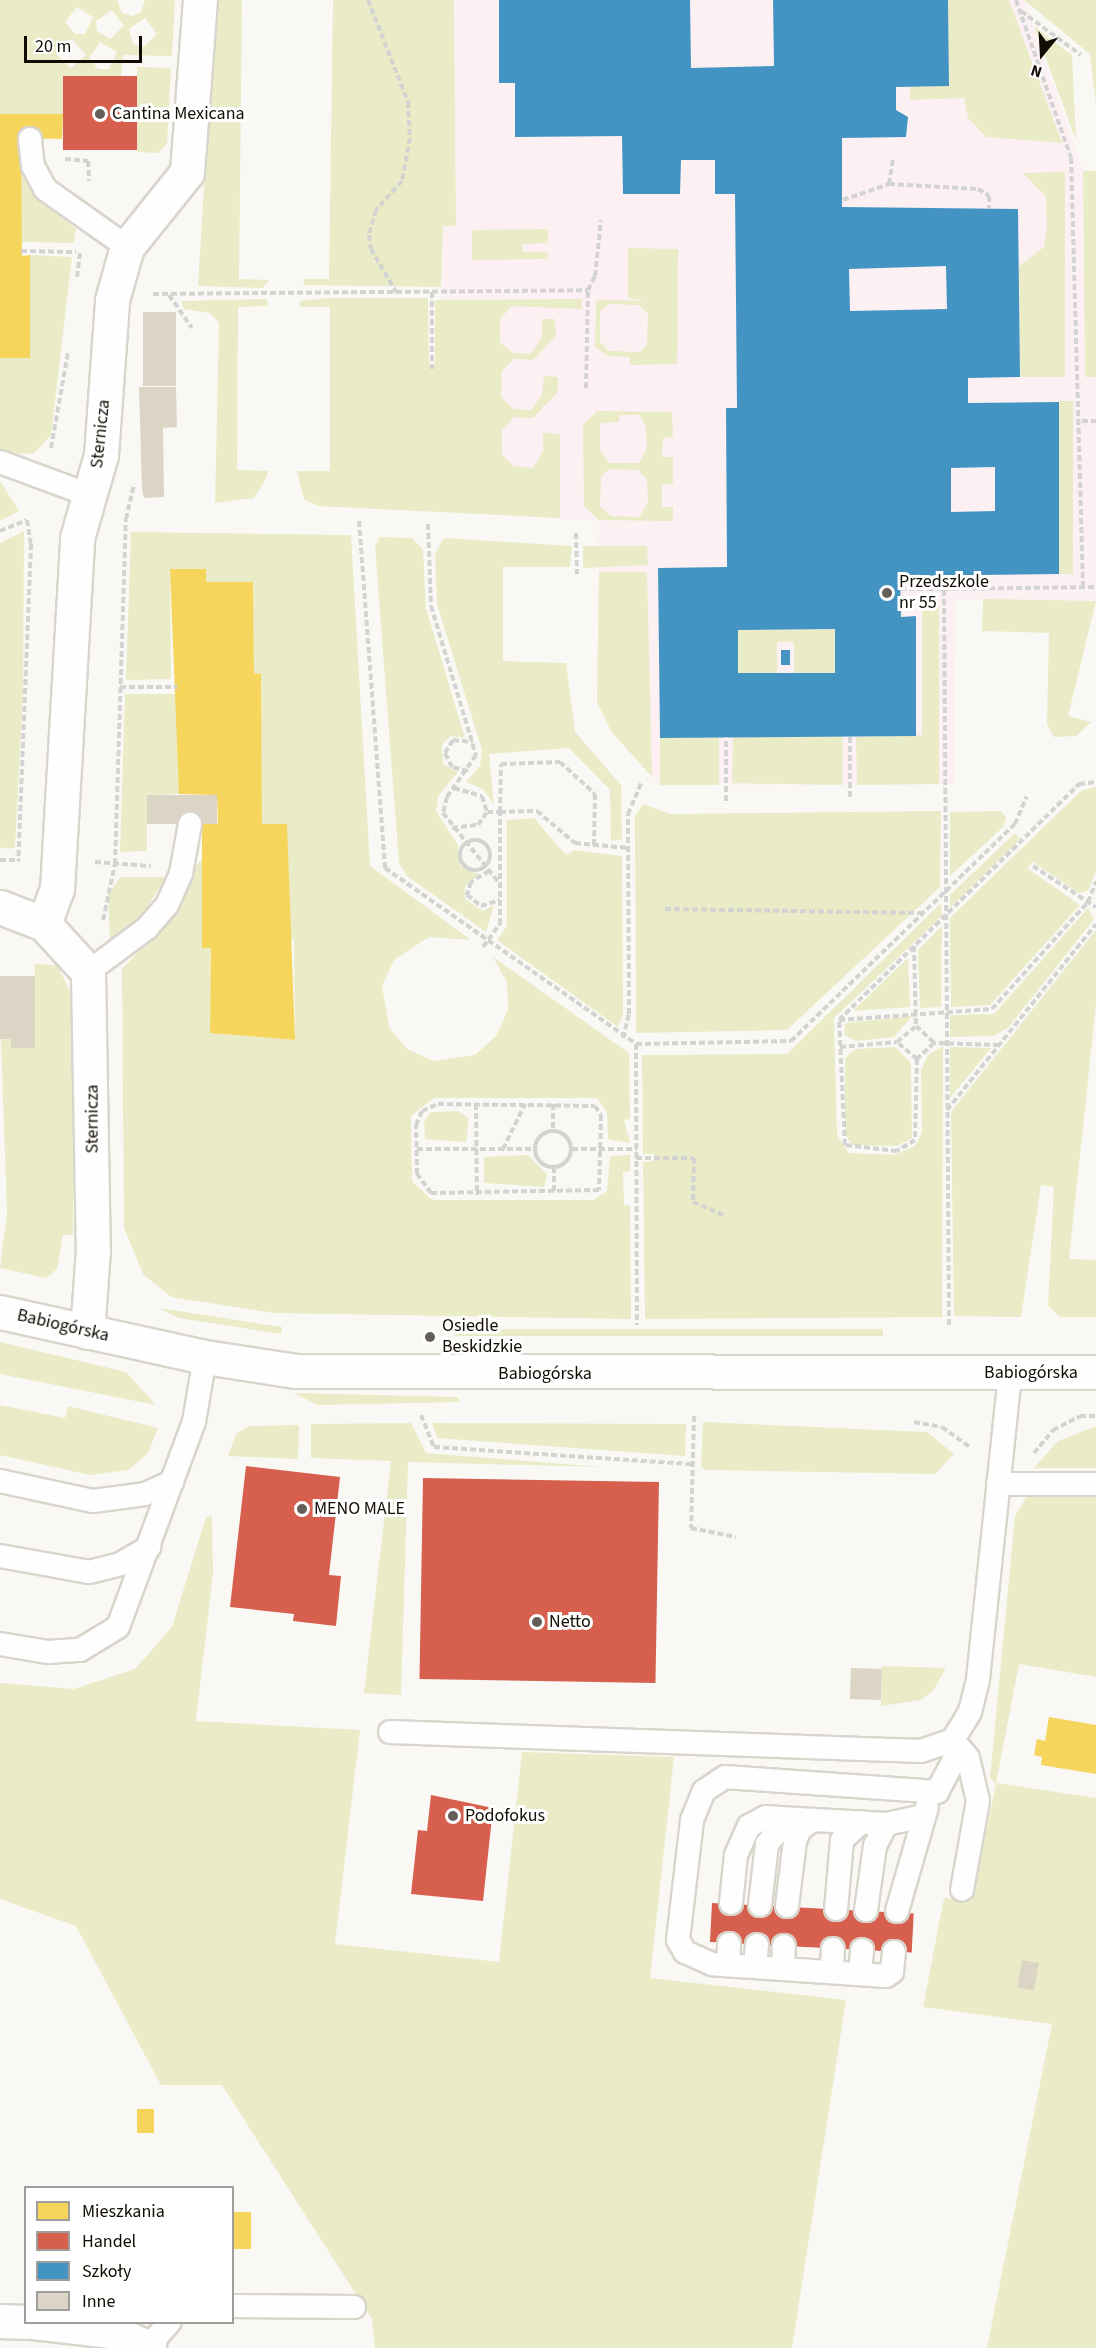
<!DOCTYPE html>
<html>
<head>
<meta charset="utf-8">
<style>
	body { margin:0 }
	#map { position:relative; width:1096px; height:2348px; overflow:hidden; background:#faf8f5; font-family:"Source Sans 3",sans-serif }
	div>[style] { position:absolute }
	.education>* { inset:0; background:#fcf0f3 }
	.green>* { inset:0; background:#eaebc7; transform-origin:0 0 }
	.homes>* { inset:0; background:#f6d55c; transform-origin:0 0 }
	.shops>* { inset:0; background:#d6604d; transform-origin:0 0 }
	.schools>* { inset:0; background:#4393c3; transform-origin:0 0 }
	.building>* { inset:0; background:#dcd4c4; transform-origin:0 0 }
	.path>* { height:4px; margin-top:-2px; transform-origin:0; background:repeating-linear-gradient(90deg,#d3d3d1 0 6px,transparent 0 9px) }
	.path>.ring { margin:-2px; padding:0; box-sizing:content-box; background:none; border:4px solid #d3d3d1; border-radius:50% }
	.roads { filter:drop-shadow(2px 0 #d9d5cd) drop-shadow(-2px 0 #d9d5cd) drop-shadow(0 2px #d9d5cd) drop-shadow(0 -2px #d9d5cd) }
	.lane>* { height:22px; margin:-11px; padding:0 11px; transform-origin:11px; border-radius:11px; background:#fefefe }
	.street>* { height:33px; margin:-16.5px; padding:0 16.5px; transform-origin:16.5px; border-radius:16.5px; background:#fefefe }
	.secondary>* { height:33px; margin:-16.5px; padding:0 16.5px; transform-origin:16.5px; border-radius:16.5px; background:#fefefe }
	.dots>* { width:16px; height:16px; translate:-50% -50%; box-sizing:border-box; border:3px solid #fff; border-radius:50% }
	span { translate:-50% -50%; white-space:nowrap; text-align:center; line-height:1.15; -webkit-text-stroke:6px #fff; paint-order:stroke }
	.poi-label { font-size:18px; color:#120d03 }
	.left { translate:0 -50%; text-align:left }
	.street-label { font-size:18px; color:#120d03 }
	.legend { position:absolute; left:24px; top:2186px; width:210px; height:138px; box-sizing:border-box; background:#fff; border:2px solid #a09e9a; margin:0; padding:8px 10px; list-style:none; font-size:18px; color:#120d03 }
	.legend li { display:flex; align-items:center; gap:12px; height:30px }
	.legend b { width:30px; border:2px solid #a09e9a }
	.north { position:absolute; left:1012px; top:24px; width:60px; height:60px; -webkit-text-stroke:4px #fff; paint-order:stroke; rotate:198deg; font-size:16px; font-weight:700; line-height:24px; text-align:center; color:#120d03 }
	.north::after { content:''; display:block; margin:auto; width:21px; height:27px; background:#120d03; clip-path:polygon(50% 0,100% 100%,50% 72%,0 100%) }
	.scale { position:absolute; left:24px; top:36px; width:118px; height:27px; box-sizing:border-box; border:3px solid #120d03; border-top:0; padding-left:8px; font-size:18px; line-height:21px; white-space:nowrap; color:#120d03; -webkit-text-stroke:4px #fff; paint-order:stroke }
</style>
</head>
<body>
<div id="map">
	<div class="education">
		<div style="clip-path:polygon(454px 0,1024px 0,1083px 171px,1085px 376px,1096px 377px,1096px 601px,955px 599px,954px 784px,661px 785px,611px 731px,597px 702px,599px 521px,489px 514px,442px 300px,443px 225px,456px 225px)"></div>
	</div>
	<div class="green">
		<div style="clip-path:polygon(evenodd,0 0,117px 0,122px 13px,132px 16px,141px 12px,145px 0,175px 0,172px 56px,123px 55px,121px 76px,63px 76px,63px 114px,0 114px,0 0,77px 7px,93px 17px,85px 34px,75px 34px,65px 22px,77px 7px,0 0,112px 10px,124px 26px,110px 39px,97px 31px,96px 21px,112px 10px,0 0,145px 18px,157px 34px,143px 47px,133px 44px,129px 29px,145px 18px,0 0,73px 40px,86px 55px,71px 68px,57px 55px,63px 41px,73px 40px,0 0,100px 42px,117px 52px,109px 69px,98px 69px,89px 58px,100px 42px)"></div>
		<div style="clip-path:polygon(215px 0,242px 0,239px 279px,270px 280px,262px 288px,198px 286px)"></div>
		<div style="clip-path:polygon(333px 0,454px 0,456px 226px,443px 226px,441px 287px,304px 285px,303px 279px,329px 279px)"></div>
		<div style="clip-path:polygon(948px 0,1009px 0,1062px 143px,986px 137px,968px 118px,964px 98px,910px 100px,910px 86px,949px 86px)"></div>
		<div style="clip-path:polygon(1024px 0,1096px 0,1096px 104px,1090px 54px)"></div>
		<div style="clip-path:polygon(1034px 26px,1072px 55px,1076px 140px)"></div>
		<div style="clip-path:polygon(137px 67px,171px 68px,167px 144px,158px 153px,137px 152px)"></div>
		<div style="clip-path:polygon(1083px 171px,1096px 171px,1096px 377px,1085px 377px)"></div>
		<div style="clip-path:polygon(21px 172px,37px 198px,76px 229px,74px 243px,21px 242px)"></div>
		<div style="clip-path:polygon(1065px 172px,1065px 377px,1020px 377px,1019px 266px,1044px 247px,1047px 228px,1046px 197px,1023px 173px)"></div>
		<div style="clip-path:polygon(548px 229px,548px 243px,522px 244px,523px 252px,548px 252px,548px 259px,472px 260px,472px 230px)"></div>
		<div style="clip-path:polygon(evenodd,628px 248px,678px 249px,677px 364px,630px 365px,630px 357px,608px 356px,595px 347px,596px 300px,648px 301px,628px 298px,628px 248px,609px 304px,639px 305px,648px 314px,647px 344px,640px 352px,609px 351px,600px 342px,600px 311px,609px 304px)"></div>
		<div style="clip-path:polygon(30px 255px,72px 257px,51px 435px,34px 453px,19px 454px,0 448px,0 358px,29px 358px)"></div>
		<div style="clip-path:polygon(330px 298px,428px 298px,429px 365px,435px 365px,435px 300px,582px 299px,582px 309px,512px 306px,500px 319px,500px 342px,513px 353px,531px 354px,542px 337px,542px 319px,555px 319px,556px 336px,533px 360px,514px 359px,502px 371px,501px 397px,513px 409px,532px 410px,542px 394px,544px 376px,558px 377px,557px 393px,533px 418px,514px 417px,502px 430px,502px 454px,513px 466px,533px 468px,543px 451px,543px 433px,560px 434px,560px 518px,318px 506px,304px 499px,297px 471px,330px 471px,330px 307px,300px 307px,300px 301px)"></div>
		<div style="clip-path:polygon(267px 299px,268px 306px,238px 307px,237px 470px,268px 471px,267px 477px,254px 498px,215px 503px,219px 323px,210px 313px,184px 309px,181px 301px)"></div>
		<div style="left:1073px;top:401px;width:173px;height:14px;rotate:90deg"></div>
		<div style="clip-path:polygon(evenodd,597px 411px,672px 412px,673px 437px,663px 438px,662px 457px,673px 457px,673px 484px,662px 485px,662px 507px,673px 507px,673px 521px,599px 520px,584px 506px,583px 425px,597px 411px,619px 415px,640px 415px,646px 427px,647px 448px,639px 463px,609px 463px,600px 450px,600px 423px,619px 422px,619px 415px,597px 411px,609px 469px,638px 470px,647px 480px,648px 503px,639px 517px,611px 516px,600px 506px,601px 477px,609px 469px)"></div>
		<div style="clip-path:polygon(0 481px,19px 511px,0 521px)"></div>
		<div style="clip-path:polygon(24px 531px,23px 693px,15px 847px,9px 849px,0 847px,0 543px)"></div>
		<div style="clip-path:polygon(131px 532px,351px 535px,370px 866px,471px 940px,429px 937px,394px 960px,382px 986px,389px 1027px,407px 1049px,433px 1061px,475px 1055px,496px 1036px,508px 1010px,507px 982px,493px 957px,629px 1053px,630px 1119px,624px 1120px,630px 1143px,608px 1139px,607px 1113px,597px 1098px,434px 1098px,411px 1116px,412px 1181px,432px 1200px,593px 1200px,607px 1191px,610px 1156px,630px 1155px,630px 1171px,623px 1172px,624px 1205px,630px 1206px,631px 1319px,273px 1313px,171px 1297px,143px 1274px,124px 1228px,122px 969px,176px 912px,193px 867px,202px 860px,202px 947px,211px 948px,210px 1033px,295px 1040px,294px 939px,288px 939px,287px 824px,262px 824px,261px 674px,254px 673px,253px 583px,206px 582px,206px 569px,170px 569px,171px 679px,126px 680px)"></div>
		<div style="clip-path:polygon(380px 537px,412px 538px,423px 550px,426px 608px,465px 738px,451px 736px,442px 744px,443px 764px,458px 772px,438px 796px,436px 811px,458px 845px,460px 866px,479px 874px,465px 886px,465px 899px,483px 911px,494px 905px,486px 932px,407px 876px,399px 863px,375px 546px)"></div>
		<div style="clip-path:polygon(444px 538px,572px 546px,570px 567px,503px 567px,503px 661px,566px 663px,575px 732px,621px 785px,622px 839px,611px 841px,610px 790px,569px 748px,489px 754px,494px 805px,483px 789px,466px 782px,480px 766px,482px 750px,437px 604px,435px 554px)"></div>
		<div style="clip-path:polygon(583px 546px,647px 546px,648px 565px,583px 568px)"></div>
		<div style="clip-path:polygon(599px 572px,647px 572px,652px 777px,611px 731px,597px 702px)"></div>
		<div style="clip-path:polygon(922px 598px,939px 598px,939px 784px,857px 785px,856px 737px,922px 735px)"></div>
		<div style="clip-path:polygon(983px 599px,1096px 601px,1068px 716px,1091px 722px,1076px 736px,1054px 737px,1047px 724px,1049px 633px,982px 631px)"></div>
		<div style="clip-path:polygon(835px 629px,835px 673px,794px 673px,794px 642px,777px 642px,777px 673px,738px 673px,738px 630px)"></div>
		<div style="clip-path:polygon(125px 694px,178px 694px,179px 794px,147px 795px,147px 851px,120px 852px)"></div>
		<div style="left:843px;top:736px;width:49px;height:110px;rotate:91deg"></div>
		<div style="left:660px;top:738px;width:59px;height:47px"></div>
		<div style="clip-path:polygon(1096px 787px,1096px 871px,1088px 891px,1079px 893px,1033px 862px,1027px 868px,1080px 905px,990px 1005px,951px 1007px,950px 918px,1081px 791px)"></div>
		<div style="clip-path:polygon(643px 804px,671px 814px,941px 811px,940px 887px,787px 1030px,636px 1033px,635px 816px)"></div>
		<div style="clip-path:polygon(1001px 811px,1006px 817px,1003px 827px,950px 876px,950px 812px)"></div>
		<div style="clip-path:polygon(534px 818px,566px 855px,574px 850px,622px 856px,623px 1014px,618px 1027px,497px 940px,507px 926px,507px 820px)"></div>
		<div style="clip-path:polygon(1015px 833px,1020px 839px,950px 908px,950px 895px)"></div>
		<div style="clip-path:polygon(120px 877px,166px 877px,140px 919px,110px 940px,108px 895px)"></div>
		<div style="clip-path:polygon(941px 903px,942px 916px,834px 1018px,837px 1135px,849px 1153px,894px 1155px,915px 1146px,922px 1132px,921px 1070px,928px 1055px,943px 1046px,942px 1317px,645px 1319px,643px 1162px,654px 1161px,654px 1154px,643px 1154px,642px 1055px,787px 1054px)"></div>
		<div style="clip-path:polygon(1088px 908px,1094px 919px,1008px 1028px,993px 1036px,950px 1037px,950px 1015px,994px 1014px)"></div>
		<div style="clip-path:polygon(942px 926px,941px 1007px,920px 1008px,918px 950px)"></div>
		<div style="clip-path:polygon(1096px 930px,1096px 1005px,1069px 1259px,1096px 1260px,1096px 1317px,1060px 1317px,1048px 1306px,1054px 1187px,1041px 1185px,1021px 1317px,954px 1316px,951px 1112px)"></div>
		<div style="clip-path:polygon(908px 958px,910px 1007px,853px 1011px)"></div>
		<div style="clip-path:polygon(35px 964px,57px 965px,74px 999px,73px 1235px,63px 1235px,57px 1269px,46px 1278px,0 1268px,7px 1213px,1px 1039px,11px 1039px,11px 1048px,35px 1048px)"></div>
		<div style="clip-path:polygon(912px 1016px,894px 1037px,856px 1041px,844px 1035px,845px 1023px)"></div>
		<div style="clip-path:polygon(895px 1047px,911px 1063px,912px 1138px,897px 1146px,852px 1145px,845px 1134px,845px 1058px,855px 1049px)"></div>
		<div style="clip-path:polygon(950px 1047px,991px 1048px,950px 1098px)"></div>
		<div style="clip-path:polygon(458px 1111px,469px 1118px,466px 1142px,425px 1139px,424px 1122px,431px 1112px)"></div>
		<div style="clip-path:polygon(528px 1155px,547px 1174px,544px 1187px,484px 1183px,484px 1157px)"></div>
		<div style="clip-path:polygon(159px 1308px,282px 1327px,281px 1334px,179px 1318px)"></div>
		<div style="left:883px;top:1329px;width:7px;height:428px;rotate:90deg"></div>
		<div style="clip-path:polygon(0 1342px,126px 1372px,156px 1405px,0 1374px)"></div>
		<div style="clip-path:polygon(293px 1393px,458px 1397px,460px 1402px,318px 1405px)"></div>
		<div style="clip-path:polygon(0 1405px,65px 1418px,68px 1406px,158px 1428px,148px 1453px,128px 1470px,90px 1475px,0 1455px)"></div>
		<div style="clip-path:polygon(703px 1422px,927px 1432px,954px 1454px,935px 1474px,708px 1470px,701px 1468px)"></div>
		<div style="clip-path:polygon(411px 1423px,426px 1453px,602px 1467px,408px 1462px,401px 1695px,364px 1693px,391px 1461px,311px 1458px,311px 1424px)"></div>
		<div style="clip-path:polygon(432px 1423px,686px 1424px,685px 1456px,437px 1438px)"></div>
		<div style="clip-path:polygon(299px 1425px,298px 1459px,228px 1456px,236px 1434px,249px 1426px)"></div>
		<div style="clip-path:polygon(1096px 1426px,1096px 1468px,1034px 1468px,1058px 1441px)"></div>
		<div style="clip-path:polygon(1038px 1494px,1096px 1495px,1096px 1677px,1019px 1664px,996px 1783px,1096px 1798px,1096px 2348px,987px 2348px,1052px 2024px,923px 2007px,944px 1898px,972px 1901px,996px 1784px,990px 1778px,1015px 1516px,1026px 1498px)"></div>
		<div style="clip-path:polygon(212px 1516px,213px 1573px,196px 1721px,360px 1730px,335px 1944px,499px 1962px,522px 1752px,674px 1757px,650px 1978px,846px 2000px,792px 2348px,375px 2348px,372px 2319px,222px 2085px,161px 2085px,76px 1926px,0 1899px,0 1683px,74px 1689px,135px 1669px,172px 1627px,206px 1517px)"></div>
		<div style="clip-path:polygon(882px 1666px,946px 1668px,933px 1691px,920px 1700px,881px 1706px)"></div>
		<div style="clip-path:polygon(0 2329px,89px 2341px,106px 2348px,0 2339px)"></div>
	</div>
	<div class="homes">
		<div style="clip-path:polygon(0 114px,63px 114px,62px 139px,21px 138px,22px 256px,30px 255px,30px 358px,0 358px)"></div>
		<div style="clip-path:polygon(170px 569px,206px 569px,206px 582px,253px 582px,254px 673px,261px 674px,262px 824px,287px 824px,295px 1040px,210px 1033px,211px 948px,202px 948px,202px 824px,218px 823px,217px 795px,179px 794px)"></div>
		<div style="clip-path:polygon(1049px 1717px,1096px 1725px,1096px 1774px,1041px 1765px,1042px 1757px,1034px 1755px,1037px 1739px,1045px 1741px)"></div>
		<div style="left:154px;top:2109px;width:24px;height:17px;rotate:90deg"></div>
		<div style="left:232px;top:2212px;width:19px;height:37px"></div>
	</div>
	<div class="shops">
		<div style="left:63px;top:76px;width:74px;height:74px"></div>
		<div style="clip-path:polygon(246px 1466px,340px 1477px,329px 1575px,341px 1576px,336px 1626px,293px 1621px,294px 1614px,230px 1607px)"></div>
		<div style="left:423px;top:1478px;width:236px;height:201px;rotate:1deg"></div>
		<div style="clip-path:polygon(431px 1795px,493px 1808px,483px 1901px,411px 1894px,418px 1830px,427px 1831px)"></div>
		<div style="left:712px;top:1903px;width:202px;height:39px;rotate:3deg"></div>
	</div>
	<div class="schools">
		<div style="clip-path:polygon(evenodd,499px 0,690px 0,691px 68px,774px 66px,773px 0,948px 0,949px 86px,896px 87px,896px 110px,908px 117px,906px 137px,842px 138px,842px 207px,1018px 209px,1020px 377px,968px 378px,968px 403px,1059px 402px,1059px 574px,900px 576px,901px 617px,916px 616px,916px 736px,660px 738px,658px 568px,727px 567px,726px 408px,737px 408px,735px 194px,715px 194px,715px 160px,681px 160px,680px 194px,623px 194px,622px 136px,515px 137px,515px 83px,499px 83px,499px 0,946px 266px,947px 309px,850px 311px,849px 269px,946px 266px,499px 0,995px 467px,995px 511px,951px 512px,951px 468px,995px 467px,499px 0,835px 629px,835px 673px,738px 673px,738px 630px,835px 629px)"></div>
		<div style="left:781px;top:650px;width:9px;height:15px"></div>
	</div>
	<div class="building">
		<div style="left:143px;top:312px;width:33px;height:74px"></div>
		<div style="clip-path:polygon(139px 387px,176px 387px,177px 427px,163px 428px,164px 497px,144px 498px,142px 490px)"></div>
		<div style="left:147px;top:795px;width:70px;height:29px"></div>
		<div style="clip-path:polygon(0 976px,35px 976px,35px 1048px,11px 1048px,11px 1039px,0 1039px)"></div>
		<div style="left:851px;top:1668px;width:31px;height:31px;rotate:2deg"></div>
		<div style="left:1022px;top:1960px;width:17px;height:28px;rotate:10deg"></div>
	</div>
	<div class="path">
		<div style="left:368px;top:0;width:110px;rotate:68.6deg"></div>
		<div style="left:408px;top:102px;width:36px;rotate:87deg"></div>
		<div style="left:410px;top:138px;width:44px;rotate:100.5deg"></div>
		<div style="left:402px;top:181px;width:39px;rotate:132deg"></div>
		<div style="left:376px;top:210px;width:26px;rotate:106deg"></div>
		<div style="left:369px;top:235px;width:14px;rotate:82deg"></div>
		<div style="left:371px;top:249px;width:50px;rotate:59.8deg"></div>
		<div style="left:1016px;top:0;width:167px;rotate:70.8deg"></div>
		<div style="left:1071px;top:158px;width:429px;rotate:88.4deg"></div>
		<div style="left:1021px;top:11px;width:74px;rotate:36.3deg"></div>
		<div style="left:65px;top:159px;width:23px;rotate:5deg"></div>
		<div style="left:88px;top:161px;width:20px;rotate:87deg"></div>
		<div style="left:889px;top:184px;width:25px;rotate:-81deg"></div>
		<div style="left:843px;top:200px;width:49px;rotate:-19.2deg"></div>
		<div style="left:889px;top:184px;width:89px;rotate:3.2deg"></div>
		<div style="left:978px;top:189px;width:13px;rotate:32deg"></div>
		<div style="left:989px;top:196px;width:13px;rotate:90deg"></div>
		<div style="left:21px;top:251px;width:55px;rotate:1deg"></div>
		<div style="left:77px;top:277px;width:26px;rotate:-83deg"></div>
		<div style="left:432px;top:292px;width:77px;rotate:90deg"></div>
		<div style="left:153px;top:294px;width:435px;rotate:-0.5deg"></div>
		<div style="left:588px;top:290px;width:16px;rotate:-63deg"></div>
		<div style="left:595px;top:276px;width:56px;rotate:-83.9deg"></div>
		<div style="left:169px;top:295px;width:40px;rotate:55.1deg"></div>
		<div style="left:586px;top:388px;width:98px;rotate:-88.8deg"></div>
		<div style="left:1082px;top:421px;width:14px"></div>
		<div style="left:51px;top:448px;width:97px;rotate:-79.9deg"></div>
		<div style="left:359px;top:521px;width:348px;rotate:85.7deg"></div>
		<div style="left:385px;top:868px;width:307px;rotate:35deg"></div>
		<div style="left:636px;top:1044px;width:155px;rotate:-1.1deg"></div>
		<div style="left:791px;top:1041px;width:312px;rotate:-44.1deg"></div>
		<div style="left:1015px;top:824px;width:30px;rotate:-67deg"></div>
		<div style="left:428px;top:524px;width:82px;rotate:87.9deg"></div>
		<div style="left:431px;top:606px;width:156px;rotate:73.2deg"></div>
		<div style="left:476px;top:755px;width:51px;rotate:124.6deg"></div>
		<div style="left:447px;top:797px;width:16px;rotate:104deg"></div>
		<div style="left:443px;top:813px;width:91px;rotate:51.2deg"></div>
		<div style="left:0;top:531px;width:29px;rotate:-22deg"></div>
		<div style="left:27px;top:520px;width:24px;rotate:81deg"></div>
		<div style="left:31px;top:544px;width:317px;rotate:92.3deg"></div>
		<div style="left:576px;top:533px;width:41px;rotate:88.6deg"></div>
		<div style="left:900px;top:589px;width:44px"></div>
		<div style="left:120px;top:687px;width:57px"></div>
		<div style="left:850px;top:737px;width:62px;rotate:90deg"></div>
		<div style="left:468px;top:771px;width:16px;rotate:-166deg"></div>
		<div style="left:452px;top:767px;width:16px;rotate:-117deg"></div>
		<div style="left:445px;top:753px;width:15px;rotate:-58deg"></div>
		<div style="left:453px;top:740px;width:20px;rotate:6deg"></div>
		<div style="left:454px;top:788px;width:29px;rotate:16deg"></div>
		<div style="left:482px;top:796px;width:17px;rotate:73deg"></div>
		<div style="left:726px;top:801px;width:64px;rotate:-90deg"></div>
		<div style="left:452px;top:828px;width:26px;rotate:-7deg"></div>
		<div style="left:478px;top:825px;width:16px;rotate:-55deg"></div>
		<div style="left:487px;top:812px;width:13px"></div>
		<div style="left:500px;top:812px;width:48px;rotate:-88.8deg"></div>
		<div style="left:501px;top:764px;width:59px;rotate:-1.9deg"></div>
		<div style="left:560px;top:762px;width:47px;rotate:42.4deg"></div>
		<div style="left:595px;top:794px;width:52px;rotate:91.1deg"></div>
		<div class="ring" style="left:460px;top:840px;width:26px;height:26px"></div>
		<div style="left:0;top:860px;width:20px"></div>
		<div style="left:95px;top:862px;width:56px;rotate:4.1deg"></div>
		<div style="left:1033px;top:866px;width:75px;rotate:33.1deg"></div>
		<div style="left:489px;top:871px;width:21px;rotate:149deg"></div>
		<div style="left:471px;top:882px;width:14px;rotate:107deg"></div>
		<div style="left:467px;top:895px;width:18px;rotate:38deg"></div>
		<div style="left:481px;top:906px;width:20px;rotate:-18deg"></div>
		<div style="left:665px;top:909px;width:257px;rotate:0.9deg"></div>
		<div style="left:103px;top:920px;width:57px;rotate:-77.9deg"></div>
		<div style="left:115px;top:864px;width:345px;rotate:-88.2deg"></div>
		<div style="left:126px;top:519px;width:36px;rotate:-77deg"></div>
		<div style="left:914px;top:946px;width:80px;rotate:88.6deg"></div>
		<div style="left:483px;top:947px;width:29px;rotate:-54deg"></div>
		<div style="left:500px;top:924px;width:112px;rotate:-90deg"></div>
		<div style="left:500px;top:812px;width:37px;rotate:-2deg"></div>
		<div style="left:537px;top:811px;width:50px;rotate:40.1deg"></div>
		<div style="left:575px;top:843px;width:53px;rotate:5.4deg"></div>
		<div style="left:839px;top:1020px;width:153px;rotate:-4.1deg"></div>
		<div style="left:992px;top:1009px;width:144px;rotate:-48.1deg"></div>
		<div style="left:1088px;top:902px;width:22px;rotate:-68deg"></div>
		<div style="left:623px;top:1038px;width:25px;rotate:-76deg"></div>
		<div style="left:629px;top:1014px;width:200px;rotate:-90.3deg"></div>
		<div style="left:628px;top:814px;width:34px;rotate:-67deg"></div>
		<div style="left:636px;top:1044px;width:281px;rotate:89.8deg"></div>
		<div style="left:999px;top:1045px;width:65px;rotate:-178.2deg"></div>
		<div style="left:934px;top:1043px;width:23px;rotate:137deg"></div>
		<div style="left:917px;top:1059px;width:81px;rotate:91.4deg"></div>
		<div style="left:915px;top:1140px;width:21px;rotate:149deg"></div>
		<div style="left:897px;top:1151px;width:52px;rotate:-173.4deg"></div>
		<div style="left:845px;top:1145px;width:125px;rotate:-92.7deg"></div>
		<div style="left:839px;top:1020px;width:337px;rotate:-44.5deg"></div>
		<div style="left:1079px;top:784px;width:17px;rotate:-7deg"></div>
		<div style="left:840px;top:1047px;width:57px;rotate:-5deg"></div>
		<div style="left:917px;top:1059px;width:26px;rotate:-140deg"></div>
		<div style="left:897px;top:1042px;width:25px;rotate:-40deg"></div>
		<div style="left:916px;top:1026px;width:25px;rotate:43deg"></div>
		<div style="left:438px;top:1104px;width:157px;rotate:0.7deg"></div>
		<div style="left:595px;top:1106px;width:11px;rotate:56deg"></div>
		<div style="left:601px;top:1115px;width:75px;rotate:91.5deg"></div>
		<div style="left:599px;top:1190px;width:168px;rotate:179deg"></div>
		<div style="left:431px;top:1193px;width:24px;rotate:-126deg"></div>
		<div style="left:417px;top:1174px;width:49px;rotate:-91.2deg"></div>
		<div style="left:416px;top:1125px;width:15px;rotate:-67deg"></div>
		<div style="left:422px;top:1111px;width:17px;rotate:-24deg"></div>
		<div style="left:476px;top:1104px;width:91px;rotate:89.4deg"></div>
		<div style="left:553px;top:1104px;width:26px;rotate:90deg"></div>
		<div style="left:947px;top:1110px;width:238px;rotate:-51.3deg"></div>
		<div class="ring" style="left:535px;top:1131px;width:32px;height:32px"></div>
		<div style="left:417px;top:1149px;width:118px"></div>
		<div style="left:503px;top:1149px;width:50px;rotate:-63.9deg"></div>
		<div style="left:572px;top:1149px;width:65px"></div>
		<div style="left:636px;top:1158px;width:58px"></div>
		<div style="left:694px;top:1158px;width:44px;rotate:91.3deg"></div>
		<div style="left:693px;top:1202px;width:33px;rotate:23deg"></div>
		<div style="left:554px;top:1167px;width:27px;rotate:90deg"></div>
		<div style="left:949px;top:1325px;width:736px;rotate:-90.39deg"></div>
		<div style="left:944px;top:589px;width:152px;rotate:-0.8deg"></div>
		<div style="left:421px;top:1415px;width:35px;rotate:68deg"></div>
		<div style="left:434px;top:1447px;width:260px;rotate:3.8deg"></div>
		<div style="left:694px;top:1416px;width:112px;rotate:91.5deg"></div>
		<div style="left:691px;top:1528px;width:46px;rotate:11.3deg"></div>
		<div style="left:914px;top:1422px;width:28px;rotate:10deg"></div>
		<div style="left:942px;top:1427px;width:34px;rotate:36deg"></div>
		<div style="left:1034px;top:1453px;width:30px;rotate:-50deg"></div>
		<div style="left:1053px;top:1430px;width:30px;rotate:-27deg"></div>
		<div style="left:1080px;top:1416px;width:16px"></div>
	</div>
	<div class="roads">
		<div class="lane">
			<div style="left:30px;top:139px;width:27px;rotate:84deg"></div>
			<div style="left:33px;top:166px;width:26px;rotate:62deg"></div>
			<div style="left:45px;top:189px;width:100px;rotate:35.3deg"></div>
			<div style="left:0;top:462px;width:95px;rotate:20.3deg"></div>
			<div style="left:88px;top:972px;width:74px;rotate:-36.7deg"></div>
			<div style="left:147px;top:928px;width:30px;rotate:-49deg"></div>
			<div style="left:167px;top:905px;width:35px;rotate:-66deg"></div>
			<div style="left:181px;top:873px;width:50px;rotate:-79.6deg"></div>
			<div style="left:0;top:1481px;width:95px;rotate:12.1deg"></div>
			<div style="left:93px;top:1501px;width:52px;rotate:-7.7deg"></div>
			<div style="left:145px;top:1494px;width:30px;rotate:-24deg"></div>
			<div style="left:998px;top:1484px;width:98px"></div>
			<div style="left:0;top:1556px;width:90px;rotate:10.2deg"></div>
			<div style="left:89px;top:1572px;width:32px;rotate:-14deg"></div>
			<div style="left:120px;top:1564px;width:34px;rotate:-30deg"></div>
			<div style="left:0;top:1644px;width:49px;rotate:9.5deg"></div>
			<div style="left:48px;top:1652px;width:32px;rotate:-4deg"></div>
			<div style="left:80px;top:1650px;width:44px;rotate:-31.2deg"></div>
			<div style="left:118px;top:1627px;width:219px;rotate:-69.7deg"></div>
			<div style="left:194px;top:1422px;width:66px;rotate:-80.4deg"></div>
			<div style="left:390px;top:1732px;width:531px;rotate:2.05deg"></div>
			<div style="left:921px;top:1751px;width:34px;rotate:-19deg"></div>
			<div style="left:953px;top:1740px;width:33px;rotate:-59deg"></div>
			<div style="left:970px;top:1712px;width:34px;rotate:-76deg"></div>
			<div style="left:978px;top:1679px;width:307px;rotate:-84deg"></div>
			<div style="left:953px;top:1740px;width:23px;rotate:50deg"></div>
			<div style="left:968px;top:1758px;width:44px;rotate:76.9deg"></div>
			<div style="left:978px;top:1801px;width:90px;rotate:100.2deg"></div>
			<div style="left:731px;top:1903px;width:48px;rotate:-84.1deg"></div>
			<div style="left:736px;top:1855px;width:32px;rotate:-66deg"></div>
			<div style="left:749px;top:1826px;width:19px;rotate:-28deg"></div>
			<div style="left:766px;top:1817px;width:30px;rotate:4deg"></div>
			<div style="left:760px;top:1905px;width:61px;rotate:-83.5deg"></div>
			<div style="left:767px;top:1844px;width:23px;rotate:-50deg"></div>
			<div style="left:782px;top:1826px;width:17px;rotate:-25deg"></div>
			<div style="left:797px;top:1819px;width:89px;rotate:3.2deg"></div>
			<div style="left:886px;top:1824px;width:35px;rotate:-12deg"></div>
			<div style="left:787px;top:1906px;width:65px;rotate:-83deg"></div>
			<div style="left:795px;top:1841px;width:13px;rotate:-67deg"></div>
			<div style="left:800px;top:1829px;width:16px;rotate:-35deg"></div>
			<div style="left:836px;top:1909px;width:69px;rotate:-85deg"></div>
			<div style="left:842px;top:1840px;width:26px;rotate:-43deg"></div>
			<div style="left:866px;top:1910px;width:65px;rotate:-82deg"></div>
			<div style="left:875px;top:1846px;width:25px;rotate:-63deg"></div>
			<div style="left:897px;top:1911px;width:108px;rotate:-73.9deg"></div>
			<div style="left:894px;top:1952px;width:20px;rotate:96deg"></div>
			<div style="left:892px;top:1972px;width:7px;rotate:146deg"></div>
			<div style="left:886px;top:1976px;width:174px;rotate:-176.1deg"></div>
			<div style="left:712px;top:1964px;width:30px;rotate:-156deg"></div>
			<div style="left:685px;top:1952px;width:14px;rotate:-120deg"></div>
			<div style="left:678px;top:1940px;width:121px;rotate:-83.3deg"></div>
			<div style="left:692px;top:1820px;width:31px;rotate:-68deg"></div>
			<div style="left:704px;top:1791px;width:25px;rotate:-34deg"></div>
			<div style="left:725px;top:1777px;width:213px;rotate:4deg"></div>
			<div style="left:937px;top:1792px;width:36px;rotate:-62deg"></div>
			<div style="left:954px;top:1760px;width:20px;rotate:-93deg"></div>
			<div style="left:728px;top:1965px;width:21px;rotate:-87deg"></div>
			<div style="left:755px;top:1967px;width:22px;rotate:-85deg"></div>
			<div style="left:783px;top:1969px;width:23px;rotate:-88deg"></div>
			<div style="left:832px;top:1972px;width:23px;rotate:-88deg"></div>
			<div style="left:860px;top:1974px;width:24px;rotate:-85deg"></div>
			<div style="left:232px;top:2306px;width:122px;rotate:0.5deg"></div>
			<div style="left:148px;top:2347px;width:33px;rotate:-49deg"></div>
		</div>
		<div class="street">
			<div style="left:0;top:907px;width:47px;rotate:21.1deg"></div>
			<div style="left:44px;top:924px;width:65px;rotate:47.5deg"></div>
			<div style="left:88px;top:972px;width:277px;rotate:89deg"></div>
			<div style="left:93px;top:1249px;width:83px;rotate:94.1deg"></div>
			<div style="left:44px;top:924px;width:37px;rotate:-70deg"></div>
			<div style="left:57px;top:889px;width:352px;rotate:-86.7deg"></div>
			<div style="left:77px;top:538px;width:86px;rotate:-73.9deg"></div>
			<div style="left:101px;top:455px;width:155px;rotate:-85.9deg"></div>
			<div style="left:112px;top:300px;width:55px;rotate:-74.2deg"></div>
			<div style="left:127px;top:247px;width:96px;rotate:-51.3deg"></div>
			<div style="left:187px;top:172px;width:172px;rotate:-85.7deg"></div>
			<div style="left:0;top:2321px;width:26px;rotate:2deg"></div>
			<div style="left:33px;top:2322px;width:79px;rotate:6.6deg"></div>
			<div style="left:111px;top:2331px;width:42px;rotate:24.1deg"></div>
		</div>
		<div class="secondary">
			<div style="left:0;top:1312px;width:210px;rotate:12.4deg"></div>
			<div style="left:205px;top:1357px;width:91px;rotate:8.8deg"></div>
			<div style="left:295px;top:1371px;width:801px;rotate:0.07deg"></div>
		</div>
	</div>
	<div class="dots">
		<div style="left:100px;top:114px;background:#635f58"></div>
		<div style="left:887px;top:593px;background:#635f58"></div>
		<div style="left:430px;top:1337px;background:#635f58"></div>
		<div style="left:302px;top:1509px;background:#635f58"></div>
		<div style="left:537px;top:1622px;background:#635f58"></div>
		<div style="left:453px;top:1816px;background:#635f58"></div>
	</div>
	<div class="poi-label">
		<span class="left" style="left:112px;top:114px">Cantina Mexicana</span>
		<span class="left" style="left:899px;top:593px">Przedszkole<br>nr 55</span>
		<span class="left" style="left:442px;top:1337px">Osiedle<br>Beskidzkie</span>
		<span class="left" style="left:314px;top:1509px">MENO MALE</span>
		<span class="left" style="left:549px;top:1622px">Netto</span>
		<span class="left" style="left:465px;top:1816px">Podofokus</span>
	</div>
	<div class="street-label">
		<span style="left:101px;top:434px;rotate:-84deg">Sternicza</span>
		<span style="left:93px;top:1119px;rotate:-90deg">Sternicza</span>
		<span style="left:63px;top:1326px;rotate:13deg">Babiogórska</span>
		<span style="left:1031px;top:1373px">Babiogórska</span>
		<span style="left:545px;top:1374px">Babiogórska</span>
	</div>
	<ul class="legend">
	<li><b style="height:16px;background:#f6d55c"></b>Mieszkania</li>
	<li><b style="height:16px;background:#d6604d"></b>Handel</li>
	<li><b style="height:16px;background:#4393c3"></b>Szkoły</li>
	<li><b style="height:16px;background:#dcd4c4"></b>Inne</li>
	</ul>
	<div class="north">N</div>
	<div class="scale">20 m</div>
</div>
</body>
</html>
